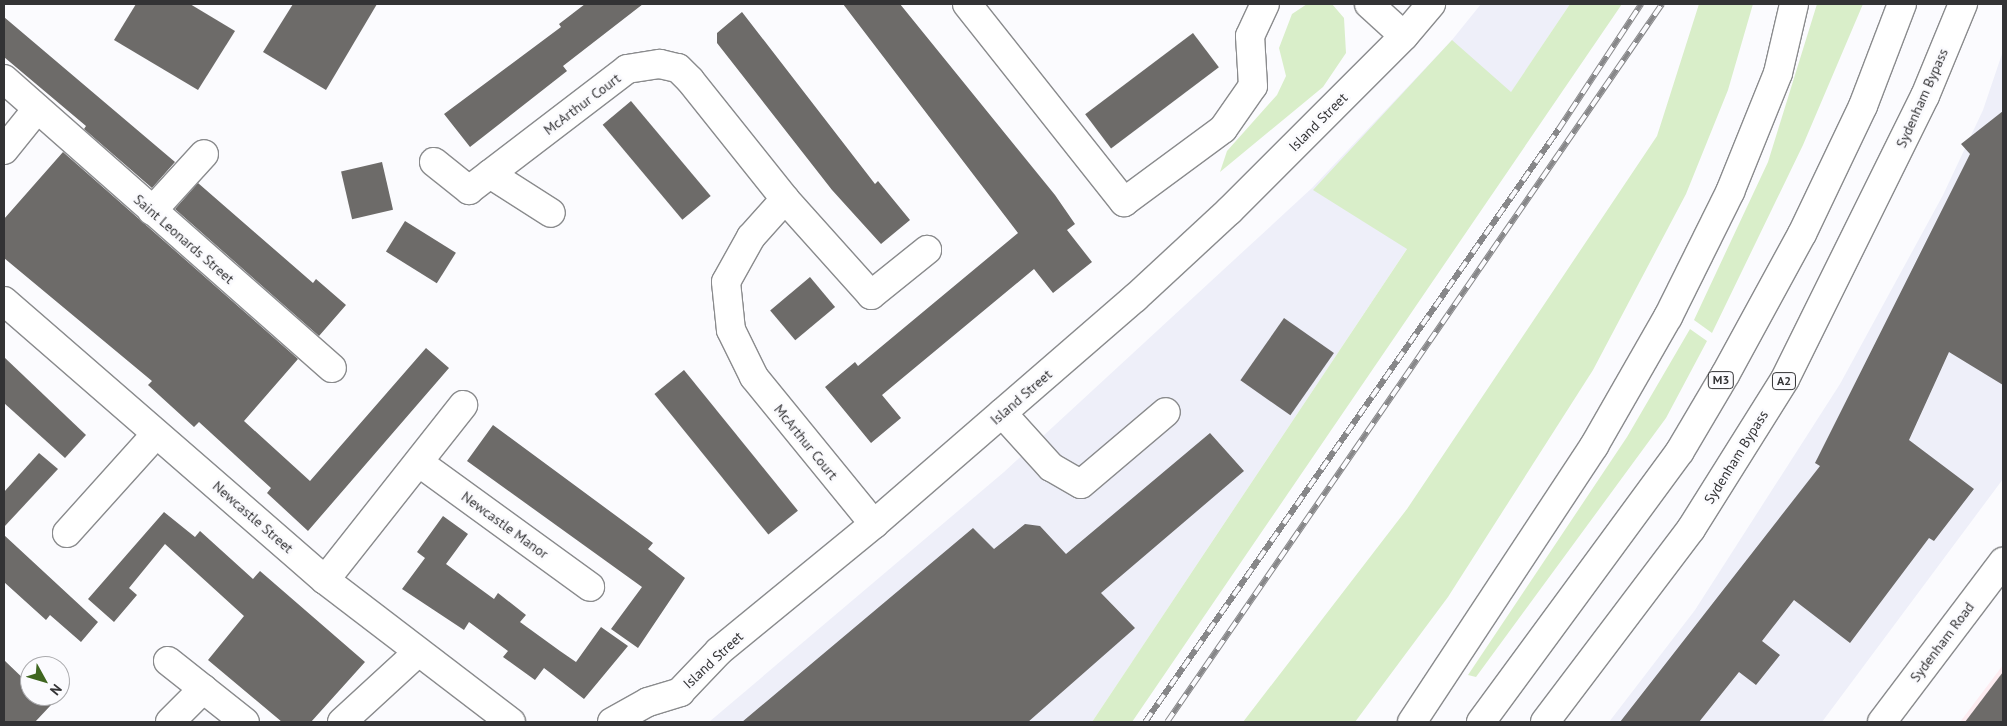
<!DOCTYPE html>
<html>
<head>
<meta charset="utf-8">
<style>
	body { margin:0 }
	#map { position:relative; width:2007px; height:726px; overflow:hidden; background:#fbfbfe; font-family:"PT Sans",sans-serif }
	div>[style] { position:absolute }
	.commercial>* { inset:0; background:#fdedf1 }
	.built>* { inset:0; background:#eeeff9 }
	.green>* { inset:0; background:#d9eec9 }
	.building>* { inset:0; background:#6d6b69; transform-origin:0 0 }
	.roads { filter:drop-shadow(1px 0 #8a8b8d) drop-shadow(-1px 0 #8a8b8d) drop-shadow(0 1px #8a8b8d) drop-shadow(0 -1px #8a8b8d) }
	.minor>* { height:28px; margin:-14px; padding:0 14px; transform-origin:14px; border-radius:14px; background:#fff }
	.highway>* { height:28px; margin:-14px; padding:0 14px; transform-origin:14px; border-radius:14px; background:#fff }
	.rail>* { height:5.5px; margin-top:-2.75px; transform-origin:0; background:repeating-linear-gradient(90deg,#fbfbfe 0 11px,#878789 0 22px); box-sizing:border-box; border-block:1px solid #878789 }
	span { translate:-50% -50%; white-space:nowrap; text-align:center; line-height:1.15; -webkit-text-stroke:5px #fbfbfe; paint-order:stroke }
	.shield-label span { padding:1px 4px; background:#fbfbfe; border:1px solid; border-radius:4px; -webkit-text-stroke-width:0 }
	.shield-label { font-size:12px; color:#333335; font-weight:700 }
	.street-label { font-size:14px; color:#333335 }
	.frame { position:absolute; inset:0; border:5px solid #333335; pointer-events:none }
	.north { position:absolute; left:20px; top:656px; width:50px; height:50px; box-sizing:border-box; background:#fbfbfe; border:1px solid #ababae; border-radius:50%; rotate:129deg; font-size:14px; font-weight:700; line-height:20px; text-align:center; color:#333335 }
	.north::after { content:''; display:block; margin:auto; width:18px; height:22px; background:#3f6620; clip-path:polygon(50% 0,100% 100%,50% 72%,0 100%) }
</style>
</head>
<body>
<div id="map">
	<div class="commercial">
		<div style="clip-path:polygon(2003px 665px,2003px 722px,1960px 722px)"></div>
	</div>
	<div class="built">
		<div style="clip-path:polygon(1481px 4px,1570px 4px,1092px 722px,709px 722px,1004px 472px,1312px 188px,1452px 40px)"></div>
		<div style="clip-path:polygon(2003px 51px,2003px 479px,1822px 722px,1609px 722px,1695px 610px,1840px 384px,1943px 195px,1983px 110px)"></div>
	</div>
	<div class="green">
		<div style="clip-path:polygon(1307px 4px,1332px 4px,1344px 18px,1346px 53px,1323px 87px,1220px 172px,1227px 151px,1277px 95px,1286px 76px,1279px 48px,1292px 14px)"></div>
		<div style="clip-path:polygon(1570px 4px,1622px 4px,1132px 722px,1092px 722px,1407px 249px,1313px 190px,1452px 40px,1511px 92px)"></div>
		<div style="clip-path:polygon(1699px 4px,1753px 4px,1728px 90px,1686px 194px,1593px 370px,1448px 597px,1355px 722px,1243px 722px,1407px 509px,1657px 136px)"></div>
		<div style="clip-path:polygon(1817px 4px,1863px 4px,1803px 145px,1712px 333px,1694px 320px,1768px 162px)"></div>
		<div style="clip-path:polygon(1690px 329px,1707px 341px,1666px 418px,1476px 677px,1468px 675px,1627px 437px)"></div>
	</div>
	<div class="building">
		<div style="clip-path:polygon(136px 4px,190px 4px,235px 31px,198px 90px,114px 40px)"></div>
		<div style="clip-path:polygon(293px 4px,377px 4px,326px 90px,263px 52px)"></div>
		<div style="clip-path:polygon(585px 4px,643px 4px,563px 66px,567px 71px,470px 147px,444px 114px,561px 27px,559px 24px)"></div>
		<div style="clip-path:polygon(843px 4px,900px 4px,1055px 195px,1075px 224px,1067px 230px,1092px 262px,1053px 293px,1034px 269px,882px 395px,901px 418px,871px 443px,825px 387px,855px 362px,858px 366px,1018px 233px)"></div>
		<div style="clip-path:polygon(742px 12px,875px 184px,878px 181px,910px 220px,881px 244px,832px 190px,717px 43px,717px 33px)"></div>
		<div style="clip-path:polygon(4px 17px,175px 162px,152px 188px,84px 129px,86px 126px,4px 57px)"></div>
		<div style="left:1193px;top:33px;width:43px;height:135px;rotate:53deg"></div>
		<div style="left:631px;top:101px;width:124px;height:37px;rotate:50deg"></div>
		<div style="clip-path:polygon(2003px 111px,2003px 385px,1949px 352px,1909px 440px,1974px 489px,1934px 541px,1929px 538px,1850px 643px,1794px 600px,1762px 641px,1780px 655px,1756px 685px,1739px 672px,1699px 722px,1620px 722px,1820px 466px,1815px 463px,1970px 154px,1961px 144px)"></div>
		<div style="clip-path:polygon(63px 152px,298px 359px,244px 421px,310px 481px,426px 348px,449px 368px,308px 531px,267px 493px,271px 488px,199px 422px,194px 427px,148px 385px,152px 381px,4px 258px,4px 219px)"></div>
		<div style="left:382px;top:162px;width:49px;height:42px;rotate:77deg"></div>
		<div style="clip-path:polygon(198px 183px,313px 283px,316px 279px,346px 305px,319px 336px,175px 209px)"></div>
		<div style="left:405px;top:221px;width:60px;height:36px;rotate:32deg"></div>
		<div style="left:810px;top:277px;width:39px;height:52px;rotate:50deg"></div>
		<div style="left:1284px;top:318px;width:61px;height:76px;rotate:35deg"></div>
		<div style="clip-path:polygon(4px 357px,86px 435px,65px 458px,4px 403px)"></div>
		<div style="left:684px;top:370px;width:181px;height:38px;rotate:51deg"></div>
		<div style="clip-path:polygon(493px 425px,653px 543px,648px 549px,685px 578px,638px 648px,611px 629px,642px 587px,467px 461px)"></div>
		<div style="clip-path:polygon(1210px 433px,1244px 471px,1101px 593px,1135px 628px,1028px 722px,742px 722px,973px 528px,994px 549px,1025px 524px,1040px 526px,1066px 554px)"></div>
		<div style="clip-path:polygon(39px 453px,58px 469px,4px 527px,4px 492px)"></div>
		<div style="clip-path:polygon(164px 512px,195px 537px,200px 531px,253px 579px,260px 571px,365px 662px,311px 722px,282px 722px,208px 660px,244px 616px,165px 544px,129px 588px,137px 595px,114px 622px,88px 599px)"></div>
		<div style="clip-path:polygon(443px 516px,468px 534px,446px 564px,494px 599px,498px 593px,526px 615px,520px 622px,560px 651px,576px 662px,601px 627px,628px 646px,584px 699px,544px 668px,535px 680px,503px 657px,508px 651px,469px 622px,464px 630px,402px 589px,425px 558px,417px 552px)"></div>
		<div style="clip-path:polygon(4px 535px,98px 622px,81px 642px,50px 615px,46px 620px,4px 582px)"></div>
		<div style="clip-path:polygon(4px 660px,30px 685px,30px 696px,42px 696px,51px 705px,35px 722px,4px 722px)"></div>
		<div style="clip-path:polygon(2003px 672px,2003px 722px,1965px 722px)"></div>
	</div>
	<div class="roads">
		<div class="minor">
			<div style="left:967px;top:4px;width:253px;rotate:51.6deg"></div>
			<div style="left:1124px;top:202px;width:123px;rotate:-36.4deg"></div>
			<div style="left:1223px;top:129px;width:52px;rotate:-55.1deg"></div>
			<div style="left:1253px;top:86px;width:50px;rotate:-93.4deg"></div>
			<div style="left:1250px;top:36px;width:35px;rotate:-65deg"></div>
			<div style="left:1369px;top:4px;width:47px;rotate:42.4deg"></div>
			<div style="left:4px;top:79px;width:437px;rotate:41.4deg"></div>
			<div style="left:4px;top:150px;width:53px;rotate:-51.2deg"></div>
			<div style="left:434px;top:162px;width:45px;rotate:38.7deg"></div>
			<div style="left:469px;top:190px;width:199px;rotate:-37.4deg"></div>
			<div style="left:627px;top:69px;width:33px;rotate:-9deg"></div>
			<div style="left:660px;top:64px;width:18px;rotate:13deg"></div>
			<div style="left:678px;top:68px;width:17px;rotate:45deg"></div>
			<div style="left:690px;top:80px;width:152px;rotate:51.4deg"></div>
			<div style="left:785px;top:199px;width:129px;rotate:48.1deg"></div>
			<div style="left:871px;top:295px;width:72px;rotate:-38.8deg"></div>
			<div style="left:490px;top:174px;width:72px;rotate:32.6deg"></div>
			<div style="left:785px;top:199px;width:51px;rotate:131.8deg"></div>
			<div style="left:751px;top:237px;width:51px;rotate:119.1deg"></div>
			<div style="left:726px;top:282px;width:48px;rotate:84.1deg"></div>
			<div style="left:731px;top:330px;width:52px;rotate:63.9deg"></div>
			<div style="left:754px;top:377px;width:190px;rotate:50.8deg"></div>
			<div style="left:152px;top:211px;width:77px;rotate:-47.6deg"></div>
			<div style="left:4px;top:301px;width:425px;rotate:41deg"></div>
			<div style="left:325px;top:580px;width:234px;rotate:37.4deg"></div>
			<div style="left:1002px;top:413px;width:73px;rotate:47.8deg"></div>
			<div style="left:1051px;top:467px;width:34px;rotate:30deg"></div>
			<div style="left:1081px;top:484px;width:111px;rotate:-40.3deg"></div>
			<div style="left:421px;top:464px;width:209px;rotate:36deg"></div>
			<div style="left:67px;top:533px;width:133px;rotate:-48deg"></div>
			<div style="left:325px;top:580px;width:223px;rotate:-51.7deg"></div>
			<div style="left:168px;top:661px;width:98px;rotate:38.4deg"></div>
			<div style="left:170px;top:722px;width:47px;rotate:-45deg"></div>
			<div style="left:342px;top:722px;width:102px;rotate:-42.6deg"></div>
			<div style="left:612px;top:722px;width:41px;rotate:-29.1deg"></div>
			<div style="left:648px;top:702px;width:34px;rotate:-17deg"></div>
			<div style="left:680px;top:692px;width:57px;rotate:-46.4deg"></div>
			<div style="left:719px;top:651px;width:200px;rotate:-39.3deg"></div>
			<div style="left:874px;top:524px;width:345px;rotate:-40.9deg"></div>
			<div style="left:1135px;top:298px;width:128px;rotate:-42.8deg"></div>
			<div style="left:1229px;top:211px;width:247px;rotate:-45deg"></div>
			<div style="left:1404px;top:36px;width:42px;rotate:-49.8deg"></div>
			<div style="left:1882px;top:722px;width:201px;rotate:-52.9deg"></div>
		</div>
		<div class="highway">
			<div style="left:1412px;top:722px;width:331px;rotate:-56.6deg"></div>
			<div style="left:1594px;top:446px;width:149px;rotate:-60.2deg"></div>
			<div style="left:1668px;top:317px;width:140px;rotate:-63.6deg"></div>
			<div style="left:1730px;top:192px;width:128px;rotate:-68deg"></div>
			<div style="left:1778px;top:73px;width:71px;rotate:-76.9deg"></div>
			<div style="left:1481px;top:722px;width:336px;rotate:-53.7deg"></div>
			<div style="left:1680px;top:451px;width:88px;rotate:-59.4deg"></div>
			<div style="left:1725px;top:375px;width:161px;rotate:-61.4deg"></div>
			<div style="left:1802px;top:234px;width:142px;rotate:-64.5deg"></div>
			<div style="left:1863px;top:106px;width:109px;rotate:-69.1deg"></div>
			<div style="left:1545px;top:722px;width:242px;rotate:-52.9deg"></div>
			<div style="left:1691px;top:529px;width:177px;rotate:-57.9deg"></div>
			<div style="left:1785px;top:379px;width:316px;rotate:-63.7deg"></div>
			<div style="left:1925px;top:96px;width:100px;rotate:-67.6deg"></div>
		</div>
	</div>
	<div class="rail">
		<div style="left:1145px;top:722px;width:722px;rotate:-55.1deg"></div>
		<div style="left:1558px;top:130px;width:151px;rotate:-56.6deg"></div>
		<div style="left:1167px;top:722px;width:872px;rotate:-55.42deg"></div>
	</div>
	<div class="shield-label">
		<span style="left:1721px;top:380px">M3</span>
		<span style="left:1784px;top:381px">A2</span>
	</div>
	<div class="street-label">
		<span style="left:1922px;top:98px;rotate:-66deg">Sydenham Bypass</span>
		<span style="left:582px;top:104px;rotate:-37deg">McArthur Court</span>
		<span style="left:1318px;top:122px;rotate:-45deg">Island Street</span>
		<span style="left:184px;top:239px;rotate:41deg">Saint Leonards Street</span>
		<span style="left:1021px;top:397px;rotate:-41deg">Island Street</span>
		<span style="left:806px;top:442px;rotate:51deg">McArthur Court</span>
		<span style="left:1736px;top:457px;rotate:-58deg">Sydenham Bypass</span>
		<span style="left:253px;top:517px;rotate:41deg">Newcastle Street</span>
		<span style="left:505px;top:525px;rotate:36deg">Newcastle Manor</span>
		<span style="left:1942px;top:642px;rotate:-53deg">Sydenham Road</span>
		<span style="left:713px;top:660px;rotate:-43deg">Island Street</span>
	</div>
	<div class="frame"></div>
	<div class="north">N</div>
</div>
</body>
</html>
